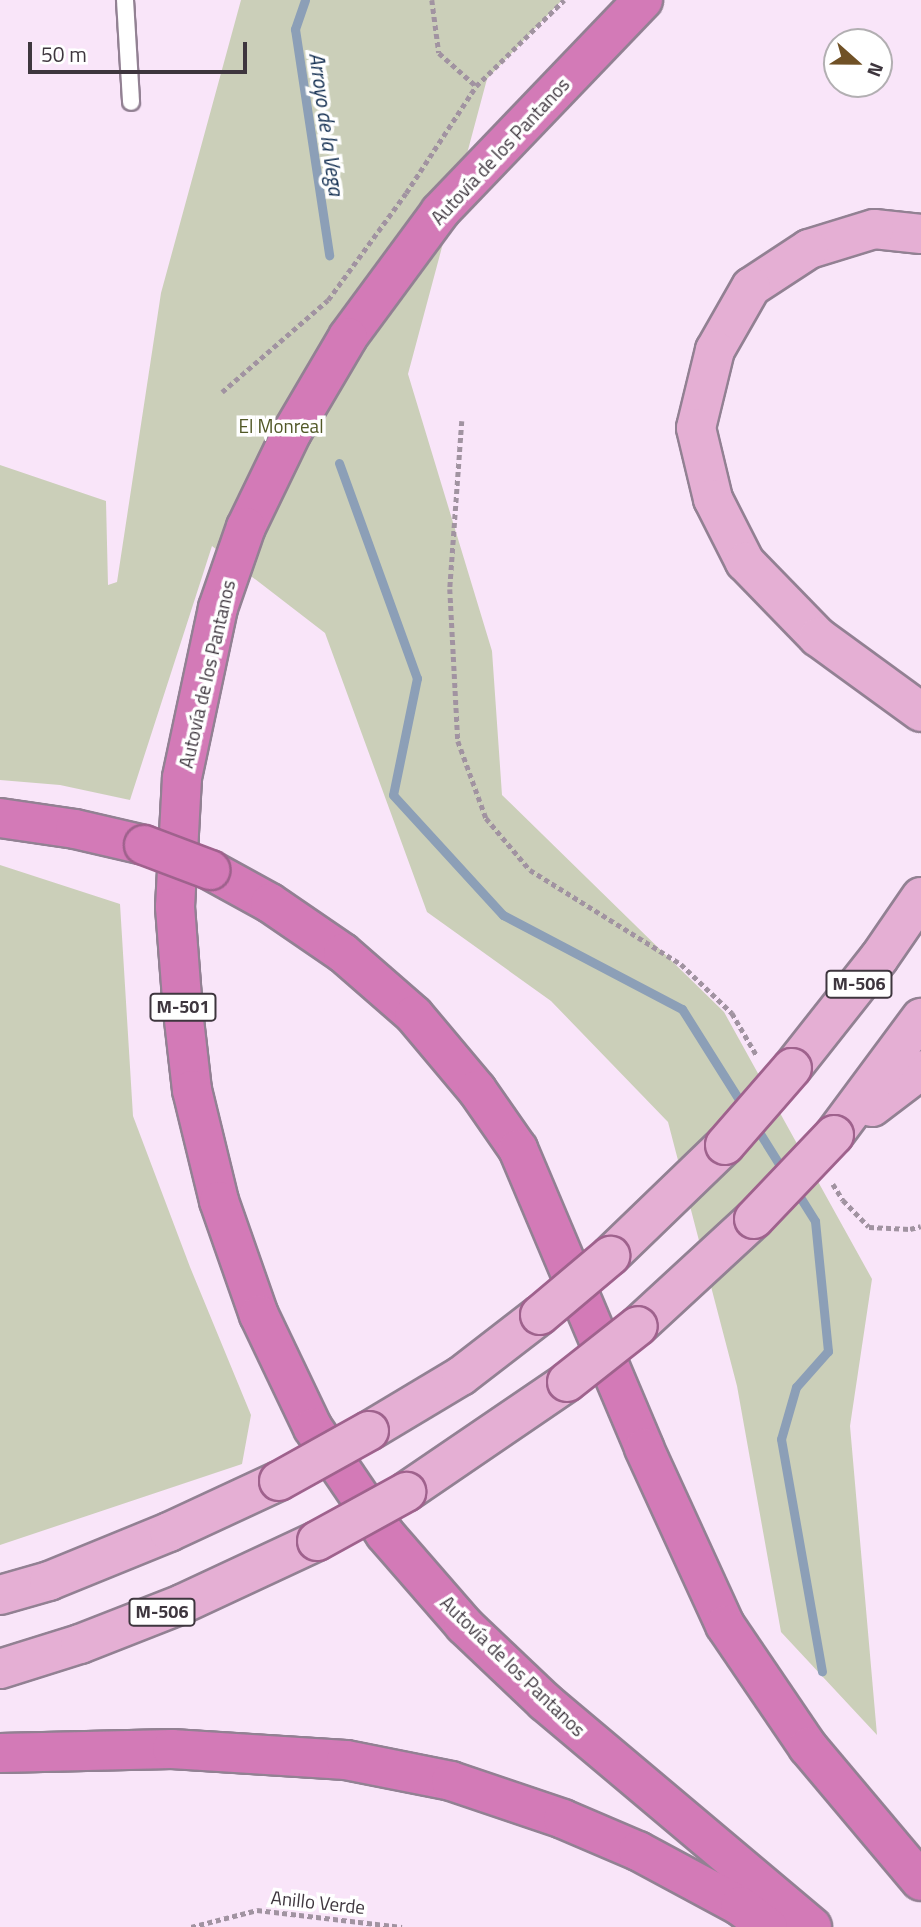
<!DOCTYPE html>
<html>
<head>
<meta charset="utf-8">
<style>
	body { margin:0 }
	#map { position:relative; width:921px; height:1927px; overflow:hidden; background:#f9e5f9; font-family:"Titillium Web",sans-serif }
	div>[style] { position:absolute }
	.green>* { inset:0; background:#cbcfb9 }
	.stream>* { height:9px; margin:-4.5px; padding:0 4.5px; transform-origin:4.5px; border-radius:4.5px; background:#8c9fb7 }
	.path>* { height:4.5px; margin-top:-2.25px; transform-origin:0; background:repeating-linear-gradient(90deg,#a193a1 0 5px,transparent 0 8.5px) }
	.roads { filter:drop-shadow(2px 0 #928193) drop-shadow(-2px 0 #928193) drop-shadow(0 2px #928193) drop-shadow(0 -2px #928193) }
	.service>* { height:16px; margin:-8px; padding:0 8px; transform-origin:8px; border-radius:8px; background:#fff }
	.primary>* { height:38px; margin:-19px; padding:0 19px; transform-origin:19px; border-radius:19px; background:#e5afd4 }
	.motorway>* { height:38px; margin:-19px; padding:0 19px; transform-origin:19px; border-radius:19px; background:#d37ab7 }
	.bridges { filter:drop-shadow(2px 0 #9f628d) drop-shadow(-2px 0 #9f628d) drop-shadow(0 2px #9f628d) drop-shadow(0 -2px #9f628d) }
	.primary-bridge>* { height:38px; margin:-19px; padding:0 19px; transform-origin:19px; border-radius:19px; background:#e5afd4 }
	.motorway-bridge>* { height:38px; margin:-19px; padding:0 19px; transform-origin:19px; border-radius:19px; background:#d37ab7 }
	span { translate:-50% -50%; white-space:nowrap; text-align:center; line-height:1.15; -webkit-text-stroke:7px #fff; paint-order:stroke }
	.shield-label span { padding:2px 5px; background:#fff; border:2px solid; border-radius:5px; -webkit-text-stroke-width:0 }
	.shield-label { font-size:18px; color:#3e363e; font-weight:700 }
	.street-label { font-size:19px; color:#3e363e }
	.park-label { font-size:19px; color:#515826 }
	.water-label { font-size:21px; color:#112d50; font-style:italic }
	.north { position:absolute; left:823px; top:28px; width:70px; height:70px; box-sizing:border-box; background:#fff; border:2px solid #b2afb2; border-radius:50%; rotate:111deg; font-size:19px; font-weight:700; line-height:28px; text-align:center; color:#3e363e }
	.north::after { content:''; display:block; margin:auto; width:24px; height:32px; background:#705126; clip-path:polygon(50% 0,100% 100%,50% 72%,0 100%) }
	.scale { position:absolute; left:28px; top:42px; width:219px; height:32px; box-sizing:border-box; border:4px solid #3e363e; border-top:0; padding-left:9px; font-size:21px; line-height:24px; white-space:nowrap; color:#3e363e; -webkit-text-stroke:5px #fff; paint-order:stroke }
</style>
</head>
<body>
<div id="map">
	<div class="green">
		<div style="clip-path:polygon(241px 0,562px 0,487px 79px,408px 374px,492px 651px,502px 795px,724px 1012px,872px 1279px,850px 1426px,877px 1735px,781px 1632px,737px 1386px,668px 1122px,551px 1001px,427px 912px,325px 633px,212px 546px,130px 800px,60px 785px,0 780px,0 465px,106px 501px,108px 585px,117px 582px,161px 293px)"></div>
		<div style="clip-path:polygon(0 865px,120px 904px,133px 1116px,190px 1267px,251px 1415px,242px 1464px,0 1545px)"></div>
	</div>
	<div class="stream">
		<div style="left:305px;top:0;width:31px;rotate:109deg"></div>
		<div style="left:295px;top:29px;width:229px;rotate:81.4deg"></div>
		<div style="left:339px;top:463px;width:229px;rotate:70.1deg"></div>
		<div style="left:417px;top:678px;width:119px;rotate:101.6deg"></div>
		<div style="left:393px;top:795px;width:163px;rotate:47.5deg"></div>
		<div style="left:503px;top:915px;width:202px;rotate:27.7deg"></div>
		<div style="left:682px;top:1009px;width:118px;rotate:57.8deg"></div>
		<div style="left:754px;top:1124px;width:60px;rotate:57.9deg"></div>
		<div style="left:795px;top:1189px;width:38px;rotate:58deg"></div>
		<div style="left:815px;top:1221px;width:131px;rotate:84.3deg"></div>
		<div style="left:828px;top:1351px;width:48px;rotate:131.6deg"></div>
		<div style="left:796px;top:1387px;width:54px;rotate:106.1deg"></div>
		<div style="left:781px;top:1439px;width:236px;rotate:80deg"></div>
	</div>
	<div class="path">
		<div style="left:432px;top:0;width:53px;rotate:82.5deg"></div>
		<div style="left:439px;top:53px;width:50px;rotate:41.7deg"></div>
		<div style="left:222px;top:392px;width:140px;rotate:-41deg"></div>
		<div style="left:328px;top:300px;width:132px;rotate:-53.9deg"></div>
		<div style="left:406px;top:193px;width:128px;rotate:-56.8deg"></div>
		<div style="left:476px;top:86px;width:123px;rotate:-44.3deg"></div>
		<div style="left:462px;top:421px;width:168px;rotate:94.1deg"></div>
		<div style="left:450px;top:589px;width:152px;rotate:87deg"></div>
		<div style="left:458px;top:741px;width:82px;rotate:70deg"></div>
		<div style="left:486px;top:818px;width:68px;rotate:49.8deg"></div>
		<div style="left:530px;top:870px;width:178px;rotate:31.9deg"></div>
		<div style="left:681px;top:964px;width:71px;rotate:43.9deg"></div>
		<div style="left:732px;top:1013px;width:50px;rotate:59.8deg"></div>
		<div style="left:833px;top:1184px;width:19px;rotate:58deg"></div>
		<div style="left:843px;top:1200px;width:37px;rotate:46deg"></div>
		<div style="left:869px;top:1227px;width:41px;rotate:2.8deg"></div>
		<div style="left:910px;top:1229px;width:11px;rotate:-15deg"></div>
		<div style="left:191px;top:1927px;width:68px;rotate:-14.4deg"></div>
		<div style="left:257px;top:1910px;width:146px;rotate:6.7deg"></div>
	</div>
	<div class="roads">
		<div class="service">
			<div style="left:125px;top:0;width:102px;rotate:86.6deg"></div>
		</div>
		<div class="primary">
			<div style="left:921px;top:234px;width:47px;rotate:-173.9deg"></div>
			<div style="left:874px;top:229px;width:68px;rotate:162.9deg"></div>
			<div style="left:809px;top:249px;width:69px;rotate:146.8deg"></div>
			<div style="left:751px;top:287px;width:73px;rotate:119.7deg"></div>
			<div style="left:715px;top:350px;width:80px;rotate:103.7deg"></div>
			<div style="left:696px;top:428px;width:73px;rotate:76.5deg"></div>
			<div style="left:713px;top:499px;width:71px;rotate:63.1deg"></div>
			<div style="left:745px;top:562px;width:105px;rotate:45.8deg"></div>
			<div style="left:818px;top:637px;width:127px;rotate:36.1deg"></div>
			<div style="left:792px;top:1068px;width:140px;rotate:-51.7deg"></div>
			<div style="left:879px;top:958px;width:74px;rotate:-55.5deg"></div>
			<div style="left:872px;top:1107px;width:61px;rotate:-37.1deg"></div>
			<div style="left:834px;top:1135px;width:146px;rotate:-53.4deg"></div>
			<div style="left:610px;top:1256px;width:160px;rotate:-44deg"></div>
			<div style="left:638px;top:1326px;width:158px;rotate:-42.7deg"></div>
			<div style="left:369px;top:1431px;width:107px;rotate:-30.9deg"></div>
			<div style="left:461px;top:1376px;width:100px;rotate:-37.7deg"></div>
			<div style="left:406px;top:1492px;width:195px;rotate:-34.3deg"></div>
			<div style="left:0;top:1595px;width:51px;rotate:-15.9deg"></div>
			<div style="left:49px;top:1581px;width:130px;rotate:-22.2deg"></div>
			<div style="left:169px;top:1532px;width:121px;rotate:-24.9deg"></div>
			<div style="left:0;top:1669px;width:84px;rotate:-17.4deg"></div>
			<div style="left:80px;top:1644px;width:110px;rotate:-21.4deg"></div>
			<div style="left:182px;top:1604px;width:149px;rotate:-25deg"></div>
		</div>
		<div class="motorway">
			<div style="left:643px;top:0;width:294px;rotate:133.8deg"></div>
			<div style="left:440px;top:212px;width:155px;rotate:126.4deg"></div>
			<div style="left:348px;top:337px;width:110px;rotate:120.5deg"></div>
			<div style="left:292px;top:432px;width:106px;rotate:115.8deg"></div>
			<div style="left:246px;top:527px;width:86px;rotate:109.1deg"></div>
			<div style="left:218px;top:608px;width:174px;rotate:102deg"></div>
			<div style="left:182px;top:778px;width:129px;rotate:93.1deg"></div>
			<div style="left:175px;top:907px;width:104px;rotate:85.6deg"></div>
			<div style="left:183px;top:1011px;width:80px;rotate:83.5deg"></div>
			<div style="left:192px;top:1090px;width:114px;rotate:76.3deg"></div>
			<div style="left:219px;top:1201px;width:121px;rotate:70.7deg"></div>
			<div style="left:259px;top:1315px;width:125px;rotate:64.5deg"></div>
			<div style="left:313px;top:1428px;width:128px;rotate:55.8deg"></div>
			<div style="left:385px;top:1534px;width:121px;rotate:49deg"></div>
			<div style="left:464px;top:1625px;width:112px;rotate:43.5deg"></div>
			<div style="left:545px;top:1702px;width:349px;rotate:40.1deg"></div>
			<div style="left:0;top:818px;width:76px;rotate:8.3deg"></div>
			<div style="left:75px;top:829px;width:71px;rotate:13.1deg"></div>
			<div style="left:210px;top:870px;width:68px;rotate:28.8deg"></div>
			<div style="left:270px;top:903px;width:88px;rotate:34.4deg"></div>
			<div style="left:343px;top:953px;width:94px;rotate:41.1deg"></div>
			<div style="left:414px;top:1015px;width:98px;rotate:50deg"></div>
			<div style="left:477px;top:1090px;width:72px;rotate:55.2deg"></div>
			<div style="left:518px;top:1149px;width:324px;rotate:67.1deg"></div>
			<div style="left:644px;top:1448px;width:195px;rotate:65.4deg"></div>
			<div style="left:725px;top:1625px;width:148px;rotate:55.8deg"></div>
			<div style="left:808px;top:1747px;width:175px;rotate:49.9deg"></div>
			<div style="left:0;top:1753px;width:172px;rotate:-1.3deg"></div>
			<div style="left:172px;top:1749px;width:174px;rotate:3.6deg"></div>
			<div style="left:346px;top:1760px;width:107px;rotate:11.3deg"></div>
			<div style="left:451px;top:1781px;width:118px;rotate:18.7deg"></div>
			<div style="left:563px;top:1819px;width:82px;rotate:23.1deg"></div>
			<div style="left:638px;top:1851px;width:116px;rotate:28.3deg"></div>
			<div style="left:740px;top:1906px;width:35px;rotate:37deg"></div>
		</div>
	</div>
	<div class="bridges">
		<div class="primary-bridge">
			<div style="left:725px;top:1145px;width:102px;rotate:-49deg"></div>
			<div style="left:754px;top:1219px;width:116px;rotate:-46.4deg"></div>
			<div style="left:540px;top:1315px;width:92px;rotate:-40.1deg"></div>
			<div style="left:567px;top:1382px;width:90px;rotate:-38.3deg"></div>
			<div style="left:279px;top:1481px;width:103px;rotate:-29.1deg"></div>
			<div style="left:317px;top:1541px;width:102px;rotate:-28.8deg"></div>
		</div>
		<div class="motorway-bridge">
			<div style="left:144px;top:845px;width:71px;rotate:20.7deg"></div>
		</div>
	</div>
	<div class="shield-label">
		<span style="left:859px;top:984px">M-506</span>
		<span style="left:183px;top:1007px">M-501</span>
		<span style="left:162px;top:1612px">M-506</span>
	</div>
	<div class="street-label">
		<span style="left:500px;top:151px;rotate:-47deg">Autovía de los Pantanos</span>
		<span style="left:207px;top:674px;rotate:-77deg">Autovía de los Pantanos</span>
		<span style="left:513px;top:1666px;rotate:44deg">Autovía de los Pantanos</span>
		<span style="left:318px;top:1902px;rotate:6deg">Anillo Verde</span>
	</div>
	<div class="park-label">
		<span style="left:281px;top:426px">El Monreal</span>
	</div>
	<div class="water-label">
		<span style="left:327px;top:124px;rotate:82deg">Arroyo de la Vega</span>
	</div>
	<div class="north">N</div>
	<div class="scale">50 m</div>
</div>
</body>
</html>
